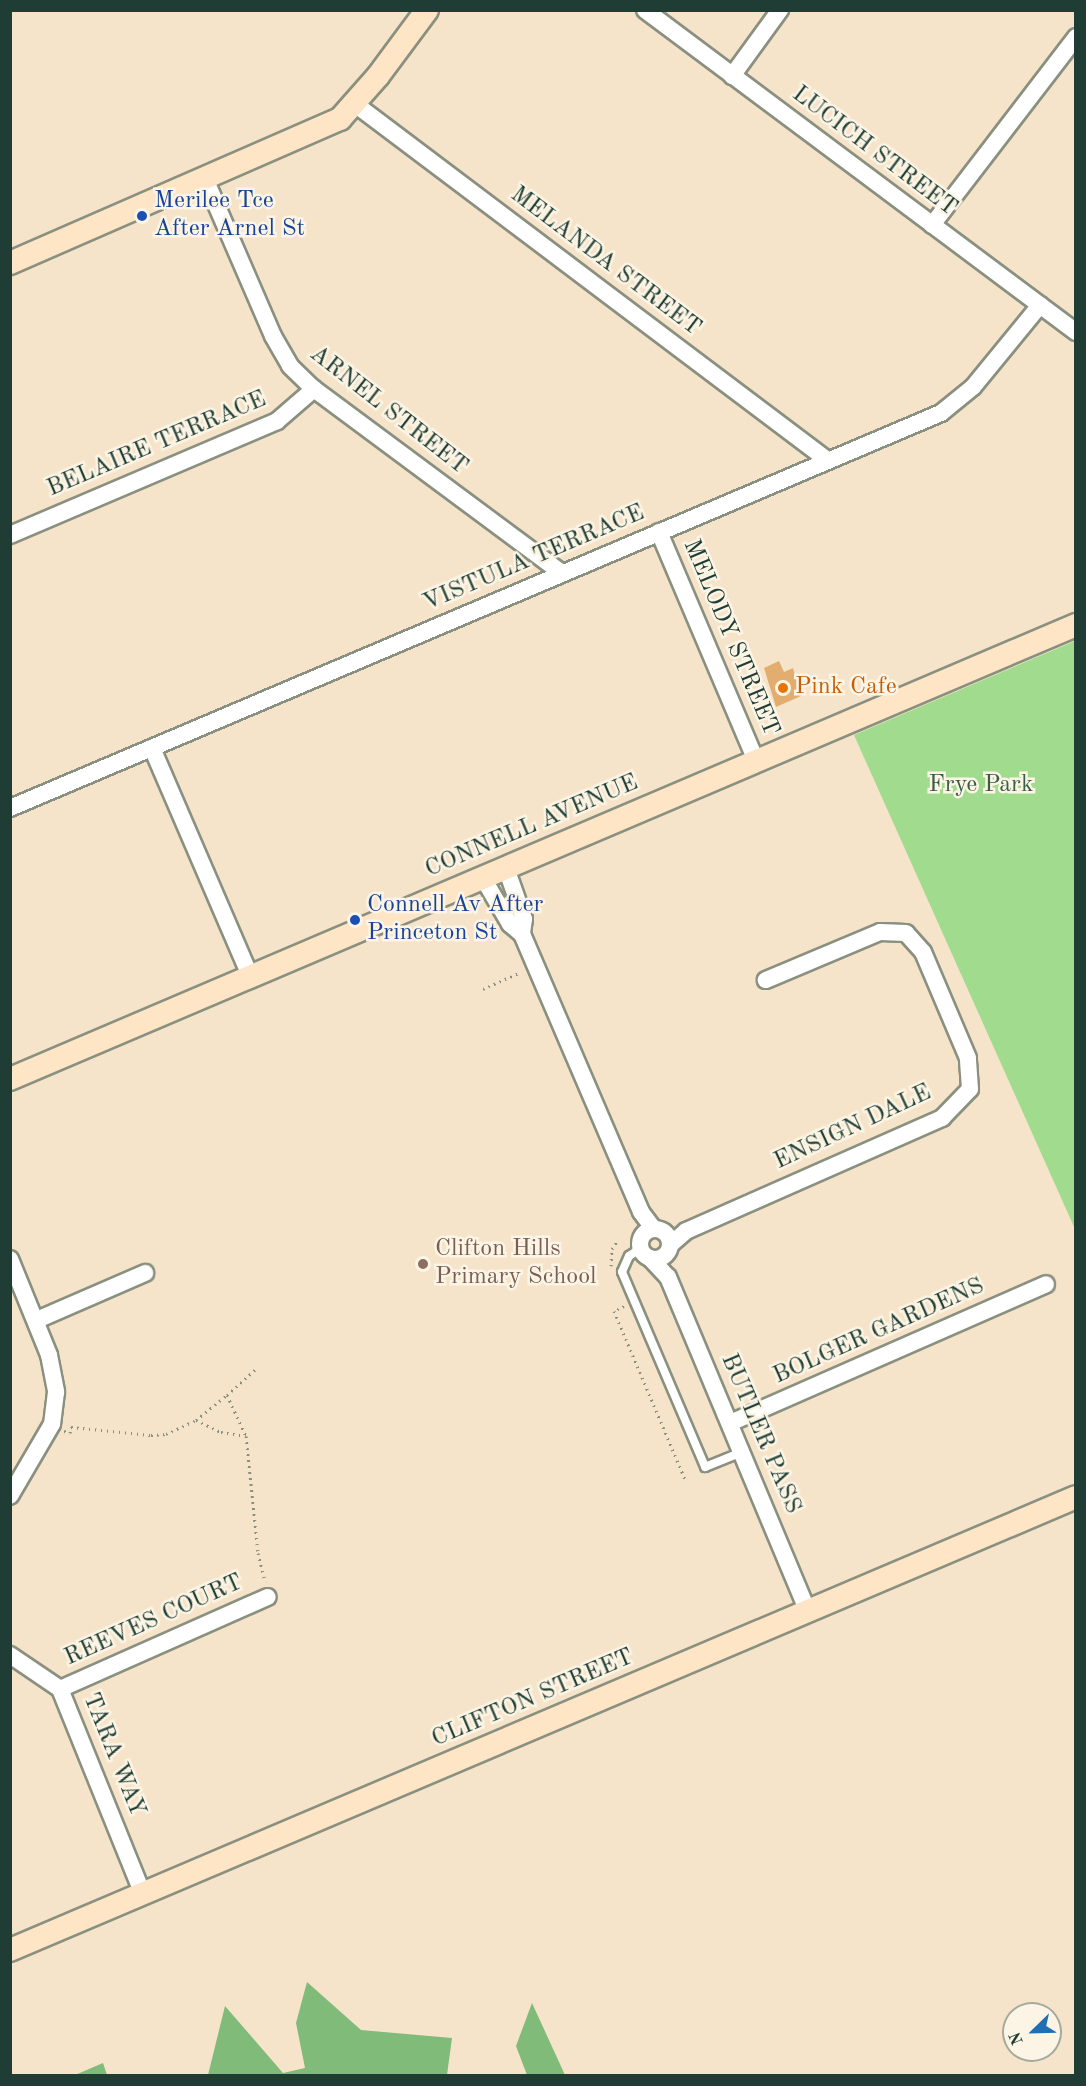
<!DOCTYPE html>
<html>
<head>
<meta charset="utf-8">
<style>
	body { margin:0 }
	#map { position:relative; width:1086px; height:2086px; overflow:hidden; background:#f6e4ca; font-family:"Old Standard TT",serif }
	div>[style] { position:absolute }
	.green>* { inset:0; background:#a0db8e }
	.forest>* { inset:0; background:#80bb79 }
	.building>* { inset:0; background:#e3ad70 }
	.path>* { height:3px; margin-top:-1.5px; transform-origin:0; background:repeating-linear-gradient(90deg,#8a907f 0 1.5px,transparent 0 6px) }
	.roads { filter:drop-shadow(2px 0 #8a907f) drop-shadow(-2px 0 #8a907f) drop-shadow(0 2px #8a907f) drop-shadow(0 -2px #8a907f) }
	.lane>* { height:8px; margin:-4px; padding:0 4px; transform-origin:4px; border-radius:4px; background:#fff }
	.street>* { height:16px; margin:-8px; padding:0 8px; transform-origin:8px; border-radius:8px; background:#fff }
	.street>.ring { margin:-8px; padding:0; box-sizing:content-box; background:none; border:16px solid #fff; border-radius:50% }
	.secondary>* { height:22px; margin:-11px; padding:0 11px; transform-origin:11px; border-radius:11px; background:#fde5c5 }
	.dots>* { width:16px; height:16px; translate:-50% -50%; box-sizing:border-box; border:3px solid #fcf5e5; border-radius:50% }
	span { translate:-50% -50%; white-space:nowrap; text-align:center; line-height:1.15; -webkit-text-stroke:5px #fcf5e5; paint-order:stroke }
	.street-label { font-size:24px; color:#1f3d34 }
	.transit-label { font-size:24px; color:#164399 }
	.left { translate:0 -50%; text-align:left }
	.food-label { font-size:24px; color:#c56008 }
	.park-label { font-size:24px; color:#395d46 }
	.education-label { font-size:24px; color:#785e54 }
	.frame { position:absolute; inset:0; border:12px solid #1f3d34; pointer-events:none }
	.north { position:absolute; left:1002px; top:2002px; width:60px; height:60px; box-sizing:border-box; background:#fcf5e5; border:2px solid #a4ab9e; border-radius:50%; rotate:247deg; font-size:16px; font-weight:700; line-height:24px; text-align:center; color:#1f3d34 }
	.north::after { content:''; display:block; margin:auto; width:21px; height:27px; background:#1f6fb2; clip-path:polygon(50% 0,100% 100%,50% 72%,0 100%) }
</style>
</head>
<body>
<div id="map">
	<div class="green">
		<div style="clip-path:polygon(1075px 641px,1075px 1229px,854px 735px)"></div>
	</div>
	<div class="forest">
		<div style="clip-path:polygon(307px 1982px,361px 2030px,452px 2038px,447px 2075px,208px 2075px,225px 2006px,283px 2073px,305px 2068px,296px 2023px)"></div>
		<div style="clip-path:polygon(532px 2003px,565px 2075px,527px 2075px,516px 2046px)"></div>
		<div style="clip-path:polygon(103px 2063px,107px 2075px,75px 2075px)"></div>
	</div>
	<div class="building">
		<div style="clip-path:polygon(779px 661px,784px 672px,793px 668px,801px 696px,776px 707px,764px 668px)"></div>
	</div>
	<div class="path">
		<div style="left:483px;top:989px;width:39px;rotate:-24deg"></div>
		<div style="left:611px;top:1266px;width:17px;rotate:-87deg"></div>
		<div style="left:612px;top:1249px;width:11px;rotate:-56deg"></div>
		<div style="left:624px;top:1306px;width:11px;rotate:153deg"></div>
		<div style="left:614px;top:1311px;width:182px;rotate:67.1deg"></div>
		<div style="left:227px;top:1395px;width:40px;rotate:-42deg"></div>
		<div style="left:196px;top:1420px;width:40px;rotate:-39deg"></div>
		<div style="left:227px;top:1395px;width:45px;rotate:65.1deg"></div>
		<div style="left:64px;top:1431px;width:6px;rotate:18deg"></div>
		<div style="left:70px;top:1433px;width:6px;rotate:-81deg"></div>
		<div style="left:71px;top:1427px;width:80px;rotate:5.7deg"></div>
		<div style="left:151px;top:1435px;width:15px;rotate:-4deg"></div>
		<div style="left:166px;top:1434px;width:33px;rotate:-25deg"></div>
		<div style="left:196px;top:1420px;width:28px;rotate:26deg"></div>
		<div style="left:221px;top:1432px;width:25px;rotate:9deg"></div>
		<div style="left:246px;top:1436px;width:118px;rotate:84.1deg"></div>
		<div style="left:258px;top:1553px;width:30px;rotate:76deg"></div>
	</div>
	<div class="roads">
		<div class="lane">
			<div style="left:641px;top:1248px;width:14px;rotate:146deg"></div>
			<div style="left:629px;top:1256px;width:17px;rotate:114deg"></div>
			<div style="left:622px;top:1272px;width:212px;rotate:66.9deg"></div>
			<div style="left:705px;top:1467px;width:40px;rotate:-22deg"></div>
		</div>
		<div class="street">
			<div style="left:645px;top:10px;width:538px;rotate:36.76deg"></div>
			<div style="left:732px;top:76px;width:82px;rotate:-54deg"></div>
			<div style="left:355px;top:104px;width:590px;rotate:37.01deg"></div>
			<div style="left:206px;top:181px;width:169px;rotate:66.6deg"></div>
			<div style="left:273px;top:336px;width:34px;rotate:60deg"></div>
			<div style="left:290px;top:366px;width:33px;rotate:44deg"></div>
			<div style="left:314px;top:389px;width:309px;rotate:36.6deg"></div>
			<div style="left:932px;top:225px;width:237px;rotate:-52.5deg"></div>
			<div style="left:659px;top:532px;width:249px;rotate:67deg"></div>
			<div style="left:10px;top:535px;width:290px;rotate:-23.1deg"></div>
			<div style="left:277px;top:421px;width:49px;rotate:-40.9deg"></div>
			<div style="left:152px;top:748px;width:248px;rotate:66.7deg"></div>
			<div style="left:10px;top:808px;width:1011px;rotate:-22.99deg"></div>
			<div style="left:941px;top:413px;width:41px;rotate:-39.1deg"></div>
			<div style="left:973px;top:387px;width:106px;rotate:-50.7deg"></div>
			<div style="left:506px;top:868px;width:54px;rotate:70.6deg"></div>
			<div style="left:524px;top:919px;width:15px;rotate:98deg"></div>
			<div style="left:483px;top:878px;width:53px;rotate:59.6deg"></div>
			<div style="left:510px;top:924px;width:16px;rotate:40deg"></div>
			<div style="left:522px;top:934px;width:302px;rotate:66.8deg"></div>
			<div style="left:641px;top:1212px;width:21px;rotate:53deg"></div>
			<div class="ring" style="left:640px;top:1229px;width:14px;height:14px"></div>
			<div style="left:670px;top:1245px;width:21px;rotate:-41deg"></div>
			<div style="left:686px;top:1231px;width:280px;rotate:-23.8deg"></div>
			<div style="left:942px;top:1118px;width:40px;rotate:-46deg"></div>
			<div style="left:970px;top:1089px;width:31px;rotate:-94deg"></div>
			<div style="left:968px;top:1058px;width:115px;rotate:-113deg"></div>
			<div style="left:923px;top:952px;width:25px;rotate:-132deg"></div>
			<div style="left:906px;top:933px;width:26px;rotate:-178deg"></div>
			<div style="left:880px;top:932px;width:124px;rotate:157.2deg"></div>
			<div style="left:650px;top:1258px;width:26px;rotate:47deg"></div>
			<div style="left:668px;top:1277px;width:362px;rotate:67.3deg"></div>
			<div style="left:10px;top:1259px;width:104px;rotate:67.9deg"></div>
			<div style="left:49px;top:1355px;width:38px;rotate:79deg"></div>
			<div style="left:56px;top:1392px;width:32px;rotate:97deg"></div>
			<div style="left:52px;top:1424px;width:83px;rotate:120.3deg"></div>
			<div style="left:37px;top:1320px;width:118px;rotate:-23.5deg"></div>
			<div style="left:730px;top:1423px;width:345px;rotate:-23.7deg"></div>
			<div style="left:10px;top:1655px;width:60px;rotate:34.2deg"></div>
			<div style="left:60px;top:1689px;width:221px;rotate:68deg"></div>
			<div style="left:60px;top:1689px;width:227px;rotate:-23.9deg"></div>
		</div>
		<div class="secondary">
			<div style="left:10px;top:263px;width:360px;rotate:-23.6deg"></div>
			<div style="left:340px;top:119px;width:57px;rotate:-48.5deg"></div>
			<div style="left:378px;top:76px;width:82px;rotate:-53.4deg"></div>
			<div style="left:10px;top:1079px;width:1159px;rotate:-23.07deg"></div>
			<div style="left:10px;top:1950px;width:1158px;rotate:-23.02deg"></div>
		</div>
	</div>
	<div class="dots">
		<div style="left:142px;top:216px;background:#1a4fb4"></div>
		<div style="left:783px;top:688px;background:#e8710a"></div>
		<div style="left:355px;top:920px;background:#1a4fb4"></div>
		<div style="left:423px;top:1264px;background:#8d6e63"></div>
	</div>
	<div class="street-label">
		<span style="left:874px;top:152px;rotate:37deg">LUCICH STREET</span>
		<span style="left:605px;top:262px;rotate:37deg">MELANDA STREET</span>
		<span style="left:388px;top:411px;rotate:38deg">ARNEL STREET</span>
		<span style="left:157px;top:445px;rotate:-23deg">BELAIRE TERRACE</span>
		<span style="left:534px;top:559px;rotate:-23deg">VISTULA TERRACE</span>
		<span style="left:730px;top:638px;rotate:67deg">MELODY STREET</span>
		<span style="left:532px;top:827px;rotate:-23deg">CONNELL AVENUE</span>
		<span style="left:853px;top:1128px;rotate:-25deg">ENSIGN DALE</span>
		<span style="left:879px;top:1332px;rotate:-24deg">BOLGER GARDENS</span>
		<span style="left:760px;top:1434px;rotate:67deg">BUTLER PASS</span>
		<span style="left:154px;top:1621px;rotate:-24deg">REEVES COURT</span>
		<span style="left:533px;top:1699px;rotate:-23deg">CLIFTON STREET</span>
		<span style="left:113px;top:1755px;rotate:68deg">TARA WAY</span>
	</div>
	<div class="transit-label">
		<span class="left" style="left:154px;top:216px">Merilee Tce<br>After Arnel St</span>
		<span class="left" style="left:367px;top:920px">Connell Av After<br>Princeton St</span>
	</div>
	<div class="food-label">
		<span class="left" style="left:795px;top:688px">Pink Cafe</span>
	</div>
	<div class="park-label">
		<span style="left:981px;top:786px">Frye Park</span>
	</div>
	<div class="education-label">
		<span class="left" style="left:435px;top:1264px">Clifton Hills<br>Primary School</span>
	</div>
	<div class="frame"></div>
	<div class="north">N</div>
</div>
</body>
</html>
